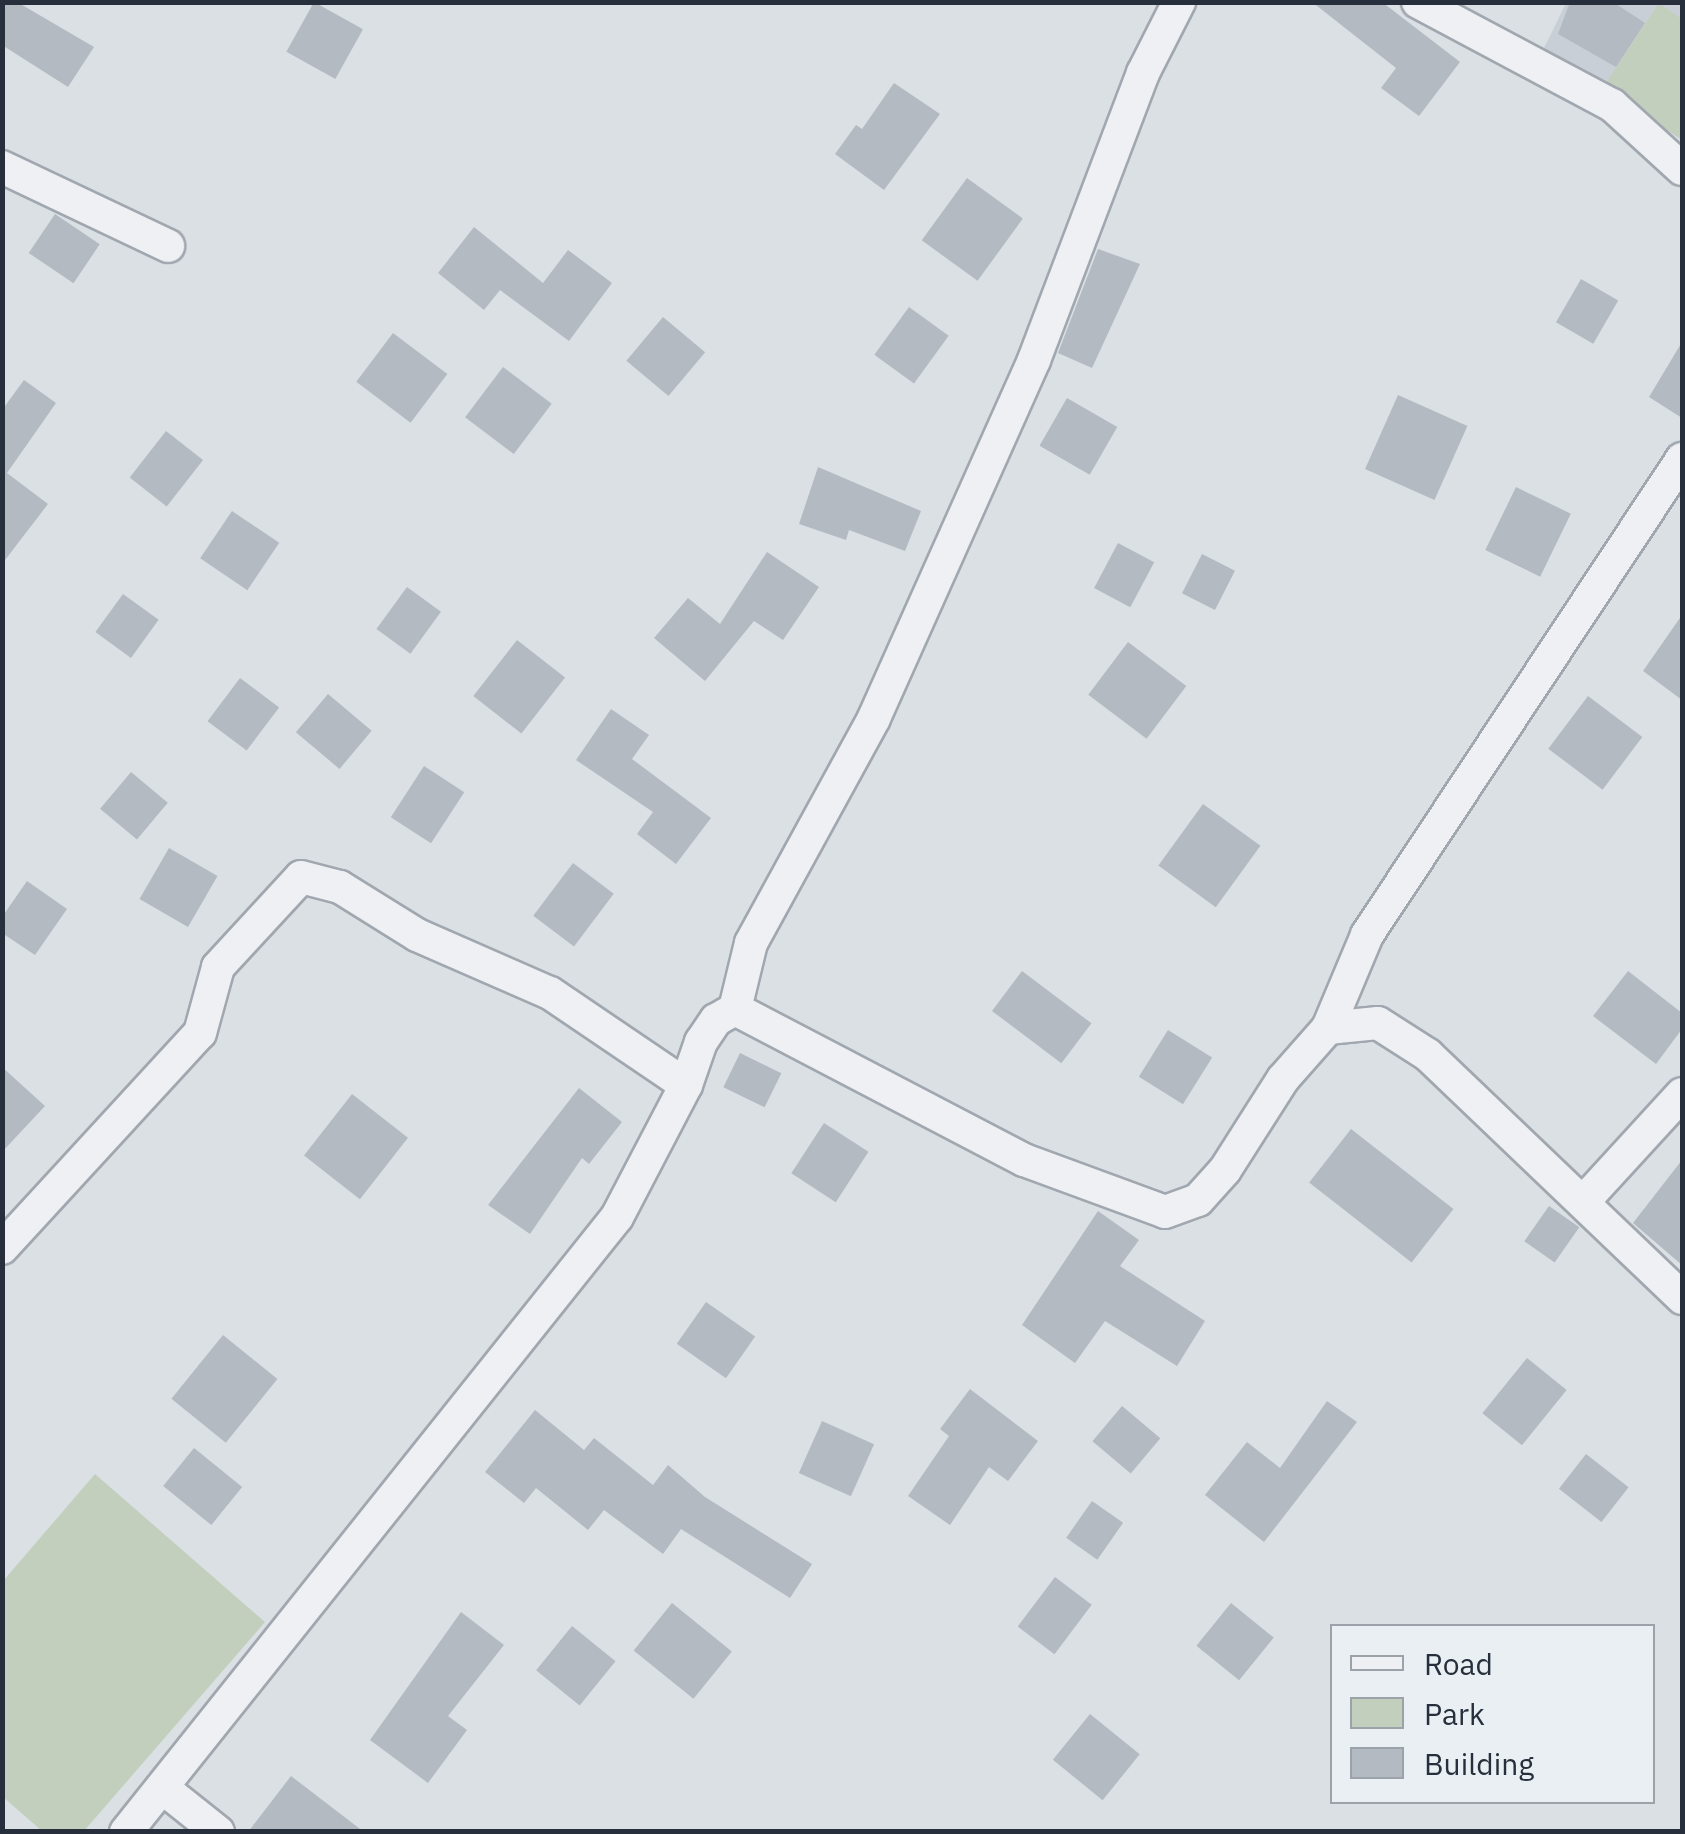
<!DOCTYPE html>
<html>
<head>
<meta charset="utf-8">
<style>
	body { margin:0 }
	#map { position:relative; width:1685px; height:1834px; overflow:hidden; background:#dbe0e5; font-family:"IBM Plex Sans",sans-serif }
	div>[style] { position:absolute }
	.built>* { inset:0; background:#c9cfd7 }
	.green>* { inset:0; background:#c3cfbd }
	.building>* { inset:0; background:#b3bac2; transform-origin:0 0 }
	.roads { filter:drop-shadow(2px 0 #a1a7af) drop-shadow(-2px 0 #a1a7af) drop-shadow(0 2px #a1a7af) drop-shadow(0 -2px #a1a7af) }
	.street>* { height:32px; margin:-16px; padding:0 16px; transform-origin:16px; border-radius:16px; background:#eef0f4 }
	span { translate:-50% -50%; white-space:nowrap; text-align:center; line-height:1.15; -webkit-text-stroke:8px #eaeff3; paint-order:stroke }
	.frame { position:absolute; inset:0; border:5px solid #262f3b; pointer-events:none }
	.legend { position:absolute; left:1330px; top:1624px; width:325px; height:180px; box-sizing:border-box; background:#eaeff3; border:2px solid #9ca2a9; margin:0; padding:12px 18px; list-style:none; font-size:30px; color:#262f3b }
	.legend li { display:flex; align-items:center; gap:20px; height:50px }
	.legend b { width:50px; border:2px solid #9ca2a9 }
</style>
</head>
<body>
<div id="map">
	<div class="built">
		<div style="clip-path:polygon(1566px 3px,1682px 3px,1682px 140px,1543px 50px)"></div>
	</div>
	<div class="green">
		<div style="clip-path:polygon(1659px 3px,1682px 19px,1682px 140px,1604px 86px)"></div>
		<div style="clip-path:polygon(95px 1474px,265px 1622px,84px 1831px,42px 1831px,3px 1797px,3px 1581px)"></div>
	</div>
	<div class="building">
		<div style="clip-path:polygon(2px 2px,17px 2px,94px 47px,68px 87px,2px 45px)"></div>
		<div style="left:314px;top:2px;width:56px;height:57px;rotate:29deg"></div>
		<div style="clip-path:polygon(1312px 2px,1382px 2px,1460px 62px,1419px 116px,1381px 88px,1396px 68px)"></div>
		<div style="clip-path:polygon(1570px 2px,1613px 2px,1645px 23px,1616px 67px,1558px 34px)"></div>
		<div style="clip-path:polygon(894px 83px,940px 114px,884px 190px,835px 154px,856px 125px,862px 129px)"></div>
		<div style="left:967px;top:178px;width:69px;height:77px;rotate:36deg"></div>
		<div style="left:55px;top:214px;width:54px;height:47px;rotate:34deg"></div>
		<div style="clip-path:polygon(474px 227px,543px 283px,568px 250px,612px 283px,569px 341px,500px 290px,484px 310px,438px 273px)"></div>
		<div style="clip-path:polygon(1098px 249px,1140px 264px,1092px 368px,1058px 353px)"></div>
		<div style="left:1581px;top:279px;width:43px;height:50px;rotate:30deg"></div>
		<div style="left:909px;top:307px;width:49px;height:59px;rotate:36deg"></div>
		<div style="left:663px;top:317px;width:55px;height:57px;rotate:40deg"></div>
		<div style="left:393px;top:333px;width:68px;height:61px;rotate:37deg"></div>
		<div style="clip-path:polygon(1682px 342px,1682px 418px,1649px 397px)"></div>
		<div style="left:503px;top:367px;width:61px;height:63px;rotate:37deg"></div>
		<div style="clip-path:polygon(24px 380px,56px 403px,7px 473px,48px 504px,2px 564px,2px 410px)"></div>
		<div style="left:1398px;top:395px;width:76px;height:81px;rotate:24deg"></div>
		<div style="left:1067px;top:398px;width:58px;height:55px;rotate:30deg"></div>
		<div style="left:166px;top:431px;width:47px;height:59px;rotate:38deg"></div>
		<div style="clip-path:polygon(818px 467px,921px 511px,905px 551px,849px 530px,846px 540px,799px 524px)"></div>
		<div style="left:1516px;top:487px;width:61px;height:70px;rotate:26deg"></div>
		<div style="left:232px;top:511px;width:57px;height:57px;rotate:34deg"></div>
		<div style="left:1118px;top:543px;width:41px;height:51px;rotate:28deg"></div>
		<div style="clip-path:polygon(767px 552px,819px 587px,783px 640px,754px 621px,705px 681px,654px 638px,688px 598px,720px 624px)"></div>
		<div style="left:1202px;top:554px;width:37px;height:44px;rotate:27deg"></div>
		<div style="left:407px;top:587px;width:42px;height:52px;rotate:36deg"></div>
		<div style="left:123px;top:594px;width:44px;height:47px;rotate:36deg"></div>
		<div style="clip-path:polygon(1682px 615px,1682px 700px,1643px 671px)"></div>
		<div style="left:517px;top:640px;width:61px;height:71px;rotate:38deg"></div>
		<div style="left:1128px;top:642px;width:73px;height:66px;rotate:37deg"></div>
		<div style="left:240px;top:678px;width:49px;height:54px;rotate:37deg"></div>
		<div style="left:328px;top:694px;width:57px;height:50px;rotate:40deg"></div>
		<div style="left:1588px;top:696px;width:68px;height:66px;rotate:37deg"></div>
		<div style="clip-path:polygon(611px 709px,649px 735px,632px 759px,711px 818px,676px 864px,637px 834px,653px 812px,576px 760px)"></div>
		<div style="left:424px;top:766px;width:48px;height:61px;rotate:33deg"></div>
		<div style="left:131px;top:772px;width:48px;height:48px;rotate:40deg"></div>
		<div style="left:1203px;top:804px;width:71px;height:76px;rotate:36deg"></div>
		<div style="left:169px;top:848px;width:56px;height:59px;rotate:30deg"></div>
		<div style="left:573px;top:863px;width:51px;height:66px;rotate:37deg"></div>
		<div style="clip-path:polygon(27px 881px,67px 909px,35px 955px,2px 933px,2px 917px)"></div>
		<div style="left:1022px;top:971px;width:87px;height:50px;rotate:37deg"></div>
		<div style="clip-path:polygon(1628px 971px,1682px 1013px,1682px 1029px,1656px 1064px,1593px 1016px)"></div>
		<div style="left:1168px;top:1030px;width:52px;height:55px;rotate:32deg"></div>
		<div style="left:740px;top:1053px;width:46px;height:38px;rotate:26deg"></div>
		<div style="clip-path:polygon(2px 1067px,45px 1106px,2px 1152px)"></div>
		<div style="clip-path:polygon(579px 1088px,622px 1122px,589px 1164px,582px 1158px,530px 1234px,488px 1205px)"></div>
		<div style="left:352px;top:1094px;width:71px;height:78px;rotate:38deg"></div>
		<div style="left:824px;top:1123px;width:53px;height:60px;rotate:33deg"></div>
		<div style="left:1351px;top:1129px;width:130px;height:68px;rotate:38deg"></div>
		<div style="clip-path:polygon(1682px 1160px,1682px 1265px,1633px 1223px)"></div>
		<div style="left:1549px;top:1206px;width:37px;height:43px;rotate:35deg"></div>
		<div style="clip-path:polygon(1098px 1211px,1139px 1240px,1120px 1266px,1205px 1321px,1177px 1366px,1105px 1321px,1075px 1363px,1022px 1325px)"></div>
		<div style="left:706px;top:1302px;width:60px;height:51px;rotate:35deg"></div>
		<div style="left:223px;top:1335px;width:70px;height:82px;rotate:39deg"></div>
		<div style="left:1527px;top:1358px;width:51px;height:71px;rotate:39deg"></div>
		<div style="clip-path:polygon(970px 1389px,1038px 1441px,1008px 1481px,989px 1467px,950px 1525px,908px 1496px,949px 1436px,940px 1429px)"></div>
		<div style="clip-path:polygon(1327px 1401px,1357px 1422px,1264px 1542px,1205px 1495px,1247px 1442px,1280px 1468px)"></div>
		<div style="left:1122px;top:1406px;width:50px;height:46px;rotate:40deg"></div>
		<div style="clip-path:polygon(535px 1410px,584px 1450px,594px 1438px,653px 1485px,668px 1465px,705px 1497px,812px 1564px,790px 1598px,681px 1529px,663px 1554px,604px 1510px,588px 1530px,536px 1488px,524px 1503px,485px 1472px)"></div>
		<div style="left:822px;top:1421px;width:57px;height:57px;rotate:24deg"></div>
		<div style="left:194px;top:1448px;width:62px;height:49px;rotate:39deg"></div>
		<div style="left:1586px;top:1454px;width:54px;height:44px;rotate:38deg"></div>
		<div style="left:1092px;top:1501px;width:38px;height:45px;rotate:35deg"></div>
		<div style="left:1055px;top:1577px;width:46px;height:62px;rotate:37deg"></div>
		<div style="left:672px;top:1603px;width:77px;height:61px;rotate:39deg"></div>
		<div style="left:1231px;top:1603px;width:55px;height:55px;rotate:39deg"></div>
		<div style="clip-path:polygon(461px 1612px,504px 1645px,448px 1716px,467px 1730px,428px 1783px,370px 1740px)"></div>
		<div style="left:572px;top:1626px;width:56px;height:57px;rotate:39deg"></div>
		<div style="left:1090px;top:1714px;width:64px;height:59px;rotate:39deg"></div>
		<div style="clip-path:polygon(291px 1776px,364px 1832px,248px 1832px)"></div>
	</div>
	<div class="roads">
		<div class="street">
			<div style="left:1418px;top:2px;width:220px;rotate:28deg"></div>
			<div style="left:1612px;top:105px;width:95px;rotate:42.4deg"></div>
			<div style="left:2px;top:167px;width:184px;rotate:25.4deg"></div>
			<div style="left:735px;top:1009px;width:68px;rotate:-76.4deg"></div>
			<div style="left:751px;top:943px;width:256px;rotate:-61.3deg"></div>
			<div style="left:874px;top:718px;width:392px;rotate:-65.9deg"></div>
			<div style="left:1034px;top:360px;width:307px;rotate:-69.2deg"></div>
			<div style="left:1143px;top:73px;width:80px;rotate:-63.1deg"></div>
			<div style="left:1328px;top:1028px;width:101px;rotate:-67.2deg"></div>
			<div style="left:1367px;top:935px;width:571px;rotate:-56.5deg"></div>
			<div style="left:1584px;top:1201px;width:145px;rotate:-47.5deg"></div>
			<div style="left:2px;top:1248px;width:292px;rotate:-47.4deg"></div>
			<div style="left:200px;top:1033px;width:68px;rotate:-74.7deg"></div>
			<div style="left:218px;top:967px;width:122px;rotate:-47.3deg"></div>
			<div style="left:301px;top:877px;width:40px;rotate:14.4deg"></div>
			<div style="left:340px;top:887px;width:91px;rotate:31.9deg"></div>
			<div style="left:417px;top:935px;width:145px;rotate:23.6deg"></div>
			<div style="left:550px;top:993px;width:164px;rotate:34.1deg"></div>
			<div style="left:164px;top:1789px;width:69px;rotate:38.5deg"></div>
			<div style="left:126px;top:1832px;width:787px;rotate:-51.4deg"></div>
			<div style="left:617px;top:1217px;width:149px;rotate:-62.4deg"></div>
			<div style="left:686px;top:1085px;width:46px;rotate:-70.8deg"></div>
			<div style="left:701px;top:1042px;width:27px;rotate:-56deg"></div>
			<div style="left:716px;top:1020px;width:22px;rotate:-30deg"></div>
			<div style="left:735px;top:1009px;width:326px;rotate:27.6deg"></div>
			<div style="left:1024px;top:1160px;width:150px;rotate:20.2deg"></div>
			<div style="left:1165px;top:1212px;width:35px;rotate:-20deg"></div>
			<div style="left:1198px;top:1200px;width:40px;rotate:-48deg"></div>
			<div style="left:1225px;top:1170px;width:108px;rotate:-57.5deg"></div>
			<div style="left:1283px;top:1079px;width:68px;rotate:-48.6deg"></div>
			<div style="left:1328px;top:1028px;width:50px;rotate:-5.7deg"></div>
			<div style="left:1378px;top:1023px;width:59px;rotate:32.6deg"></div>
			<div style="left:1428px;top:1055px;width:352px;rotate:43.7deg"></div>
		</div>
	</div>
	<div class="frame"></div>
	<ul class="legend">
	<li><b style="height:12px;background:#eef0f4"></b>Road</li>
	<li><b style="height:28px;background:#c3cfbd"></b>Park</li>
	<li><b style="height:28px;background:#b3bac2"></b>Building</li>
	</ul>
</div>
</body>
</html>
